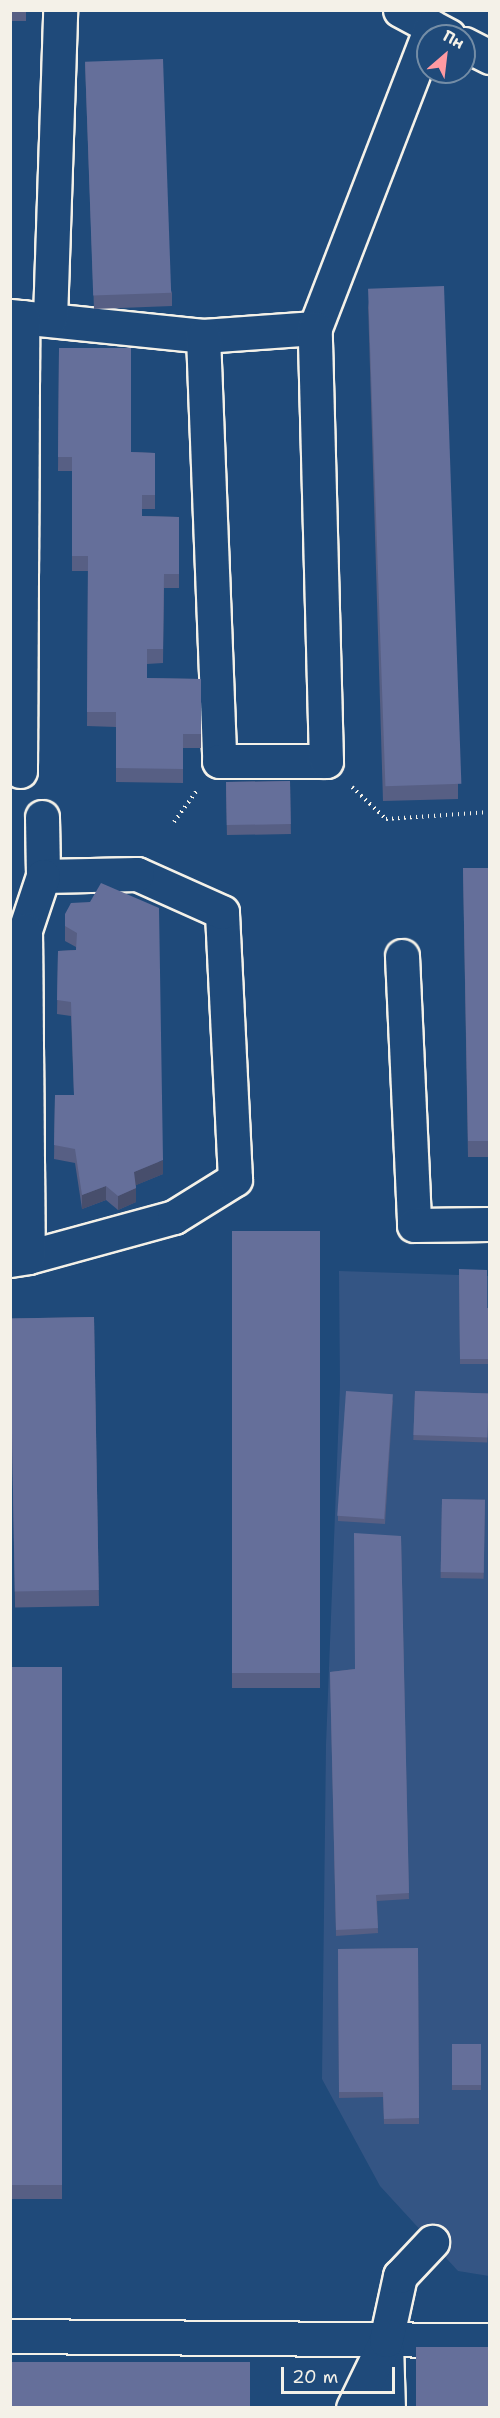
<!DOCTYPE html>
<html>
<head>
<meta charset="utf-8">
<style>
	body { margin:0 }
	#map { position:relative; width:500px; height:2418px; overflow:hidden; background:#1f4a7a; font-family:"Shantell Sans",sans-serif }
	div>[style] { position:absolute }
	.built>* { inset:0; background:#345584 }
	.path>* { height:4px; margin-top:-2px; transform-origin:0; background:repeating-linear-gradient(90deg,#f4f1e8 0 1.5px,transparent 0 6px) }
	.roads { filter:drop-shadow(2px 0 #f4f1e8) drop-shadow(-2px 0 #f4f1e8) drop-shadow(0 2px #f4f1e8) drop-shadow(0 -2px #f4f1e8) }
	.minor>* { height:33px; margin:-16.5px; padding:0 16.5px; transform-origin:16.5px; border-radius:16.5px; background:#1f4a7a }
	.wall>* { inset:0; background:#575f84; transform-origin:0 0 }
	.shaded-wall>* { inset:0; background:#474e6c }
	.building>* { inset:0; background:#656f9a; transform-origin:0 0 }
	span { translate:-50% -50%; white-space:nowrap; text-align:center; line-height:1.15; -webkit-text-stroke:6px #1f4a7a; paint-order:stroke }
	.frame { position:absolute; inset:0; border:12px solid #f4f1e8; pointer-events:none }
	.north { position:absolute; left:416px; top:24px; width:60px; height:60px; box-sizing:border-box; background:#1f4a7a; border:2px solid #748da6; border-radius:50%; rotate:28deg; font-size:16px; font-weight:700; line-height:24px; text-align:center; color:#f4f1e8 }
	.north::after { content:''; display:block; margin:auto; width:21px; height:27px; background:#ff9aa2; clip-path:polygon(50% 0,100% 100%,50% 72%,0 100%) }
	.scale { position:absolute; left:281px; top:2367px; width:114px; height:27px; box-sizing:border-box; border:3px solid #f4f1e8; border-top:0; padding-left:8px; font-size:18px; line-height:21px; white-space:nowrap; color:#f4f1e8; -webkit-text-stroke:4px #1f4a7a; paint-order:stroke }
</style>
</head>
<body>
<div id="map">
	<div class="built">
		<div style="clip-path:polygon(339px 1271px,489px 1276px,489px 2276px,458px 2271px,380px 2186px,322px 2079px,326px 1745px,340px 1386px)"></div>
	</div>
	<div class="path">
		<div style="left:352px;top:787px;width:47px;rotate:43.3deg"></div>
		<div style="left:386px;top:819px;width:104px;rotate:-3.9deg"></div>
		<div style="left:174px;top:822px;width:41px;rotate:-54deg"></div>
	</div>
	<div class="roads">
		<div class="minor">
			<div style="left:400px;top:10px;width:55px;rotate:28deg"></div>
			<div style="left:464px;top:44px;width:29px;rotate:27deg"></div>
			<div style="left:10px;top:316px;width:194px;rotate:5.9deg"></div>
			<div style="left:203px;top:336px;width:112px;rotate:-4.1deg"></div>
			<div style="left:315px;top:328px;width:323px;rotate:-68.9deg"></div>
			<div style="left:50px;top:319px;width:309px;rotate:-88.1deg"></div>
			<div style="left:203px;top:336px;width:425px;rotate:87.8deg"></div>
			<div style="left:219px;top:761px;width:107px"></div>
			<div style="left:326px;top:761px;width:433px;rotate:-91.5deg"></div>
			<div style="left:20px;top:771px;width:454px;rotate:-89.7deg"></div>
			<div style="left:42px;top:817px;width:59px;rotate:89deg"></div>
			<div style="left:402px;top:956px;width:269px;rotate:87.4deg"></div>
			<div style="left:414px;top:1225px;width:76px;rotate:-0.8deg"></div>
			<div style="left:10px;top:1260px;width:18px;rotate:-9deg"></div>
			<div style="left:28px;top:1257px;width:151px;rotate:-15.3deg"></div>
			<div style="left:174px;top:1217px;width:72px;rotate:-31.9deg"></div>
			<div style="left:235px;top:1179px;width:267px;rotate:-92.8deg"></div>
			<div style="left:222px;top:912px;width:93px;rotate:-155.9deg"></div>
			<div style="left:137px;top:874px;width:94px;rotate:178.8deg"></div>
			<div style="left:43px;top:876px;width:57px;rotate:108.4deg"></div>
			<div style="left:25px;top:930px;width:327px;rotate:89.5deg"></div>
			<div style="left:10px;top:2336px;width:480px;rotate:0.5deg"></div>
			<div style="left:386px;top:2345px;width:63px;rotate:88.2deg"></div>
			<div style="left:353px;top:2408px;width:76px;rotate:-64.1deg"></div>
			<div style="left:386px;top:2340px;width:66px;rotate:-77.7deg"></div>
			<div style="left:400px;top:2276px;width:47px;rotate:-46.7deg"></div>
		</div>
	</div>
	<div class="wall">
		<div style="left:10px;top:10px;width:16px;height:11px"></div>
		<div style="clip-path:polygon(85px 62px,172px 293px,172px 306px,94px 309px)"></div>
		<div style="clip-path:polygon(368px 302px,458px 784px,458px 799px,383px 801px)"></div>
		<div style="clip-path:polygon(59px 348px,131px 452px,155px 453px,155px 509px,142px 509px,142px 516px,179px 517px,179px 588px,164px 588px,163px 663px,147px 664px,147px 678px,201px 679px,201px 748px,183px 748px,183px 783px,116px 782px,116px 727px,87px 726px,88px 571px,72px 571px,72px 471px,58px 471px)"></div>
		<div style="left:290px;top:781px;width:53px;height:64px;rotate:89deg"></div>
		<div style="clip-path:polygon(463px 868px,489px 868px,489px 1157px,468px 1157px)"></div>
		<div style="clip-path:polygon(71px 903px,163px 1174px,136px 1185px,136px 1202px,118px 1210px,106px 1200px,82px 1209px,75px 1163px,54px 1159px,55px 1095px,74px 1095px,71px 1016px,57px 1014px,58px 951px,76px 950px,76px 947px,65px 941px,65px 926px)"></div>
		<div style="left:232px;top:1231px;width:88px;height:457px"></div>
		<div style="clip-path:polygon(459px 1269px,487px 1308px,489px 1308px,489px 1364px,460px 1364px)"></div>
		<div style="left:94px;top:1317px;width:289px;height:84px;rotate:89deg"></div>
		<div style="left:415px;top:1391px;width:74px;height:49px;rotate:2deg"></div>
		<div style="clip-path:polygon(393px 1399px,385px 1524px,338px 1521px,338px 1516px)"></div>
		<div style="left:442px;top:1499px;width:43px;height:79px;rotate:1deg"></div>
		<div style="clip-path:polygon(401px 1536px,409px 1899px,377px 1901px,378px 1933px,336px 1936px,330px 1672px,355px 1669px)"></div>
		<div style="left:10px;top:1667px;width:52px;height:532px"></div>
		<div style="clip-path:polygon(418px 1948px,419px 2124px,384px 2124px,383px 2097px,339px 2098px,338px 1949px)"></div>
		<div style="left:452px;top:2044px;width:29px;height:46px"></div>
	</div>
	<div class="shaded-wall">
		<div style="clip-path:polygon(163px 1160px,163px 1174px,134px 1186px,134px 1172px)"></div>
		<div style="clip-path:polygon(106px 1186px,106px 1200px,82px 1209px,82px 1195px)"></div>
		<div style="clip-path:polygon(136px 1188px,136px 1202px,118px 1210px,118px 1196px)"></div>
	</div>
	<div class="building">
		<div style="left:163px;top:59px;width:234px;height:78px;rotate:88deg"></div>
		<div style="left:444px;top:286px;width:498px;height:76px;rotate:88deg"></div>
		<div style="clip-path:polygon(59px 348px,131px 348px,131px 452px,155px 453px,155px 495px,142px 495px,142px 516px,179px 517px,179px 574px,164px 574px,163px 649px,147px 649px,147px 678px,201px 679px,201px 734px,183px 734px,183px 769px,116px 768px,116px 712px,87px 712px,88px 556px,72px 556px,72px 457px,58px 457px)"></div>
		<div style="left:290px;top:781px;width:43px;height:64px;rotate:89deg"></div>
		<div style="clip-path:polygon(463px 868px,489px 868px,489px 1141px,468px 1141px)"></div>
		<div style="clip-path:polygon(101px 883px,159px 908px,163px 1160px,134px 1172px,136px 1188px,118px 1196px,106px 1186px,82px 1195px,75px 1149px,54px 1145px,55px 1095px,74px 1095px,71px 1002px,57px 1000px,58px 951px,76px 950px,77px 933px,65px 926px,65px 914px,71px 903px,90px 902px)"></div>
		<div style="left:232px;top:1231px;width:88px;height:442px"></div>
		<div style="clip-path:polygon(459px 1269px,487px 1270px,487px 1308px,489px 1308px,489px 1359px,460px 1359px)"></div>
		<div style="left:94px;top:1317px;width:273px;height:84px;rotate:89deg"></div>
		<div style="left:346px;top:1391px;width:47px;height:125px;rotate:4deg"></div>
		<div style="left:415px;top:1391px;width:74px;height:44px;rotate:2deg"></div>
		<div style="left:442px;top:1499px;width:43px;height:73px;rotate:1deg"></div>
		<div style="clip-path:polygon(354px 1533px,401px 1536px,409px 1893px,376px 1895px,378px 1928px,336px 1930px,330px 1672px,355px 1669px)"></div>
		<div style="left:10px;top:1667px;width:52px;height:518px"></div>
		<div style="clip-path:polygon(418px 1948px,419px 2118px,384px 2119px,383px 2092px,339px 2092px,338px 1949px)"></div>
		<div style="left:452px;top:2044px;width:29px;height:41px"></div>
		<div style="left:489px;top:2347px;width:61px;height:73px;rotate:90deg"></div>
		<div style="left:250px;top:2362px;width:46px;height:240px;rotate:90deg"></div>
	</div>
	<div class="frame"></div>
	<div class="north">Пн</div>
	<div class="scale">20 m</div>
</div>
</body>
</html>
